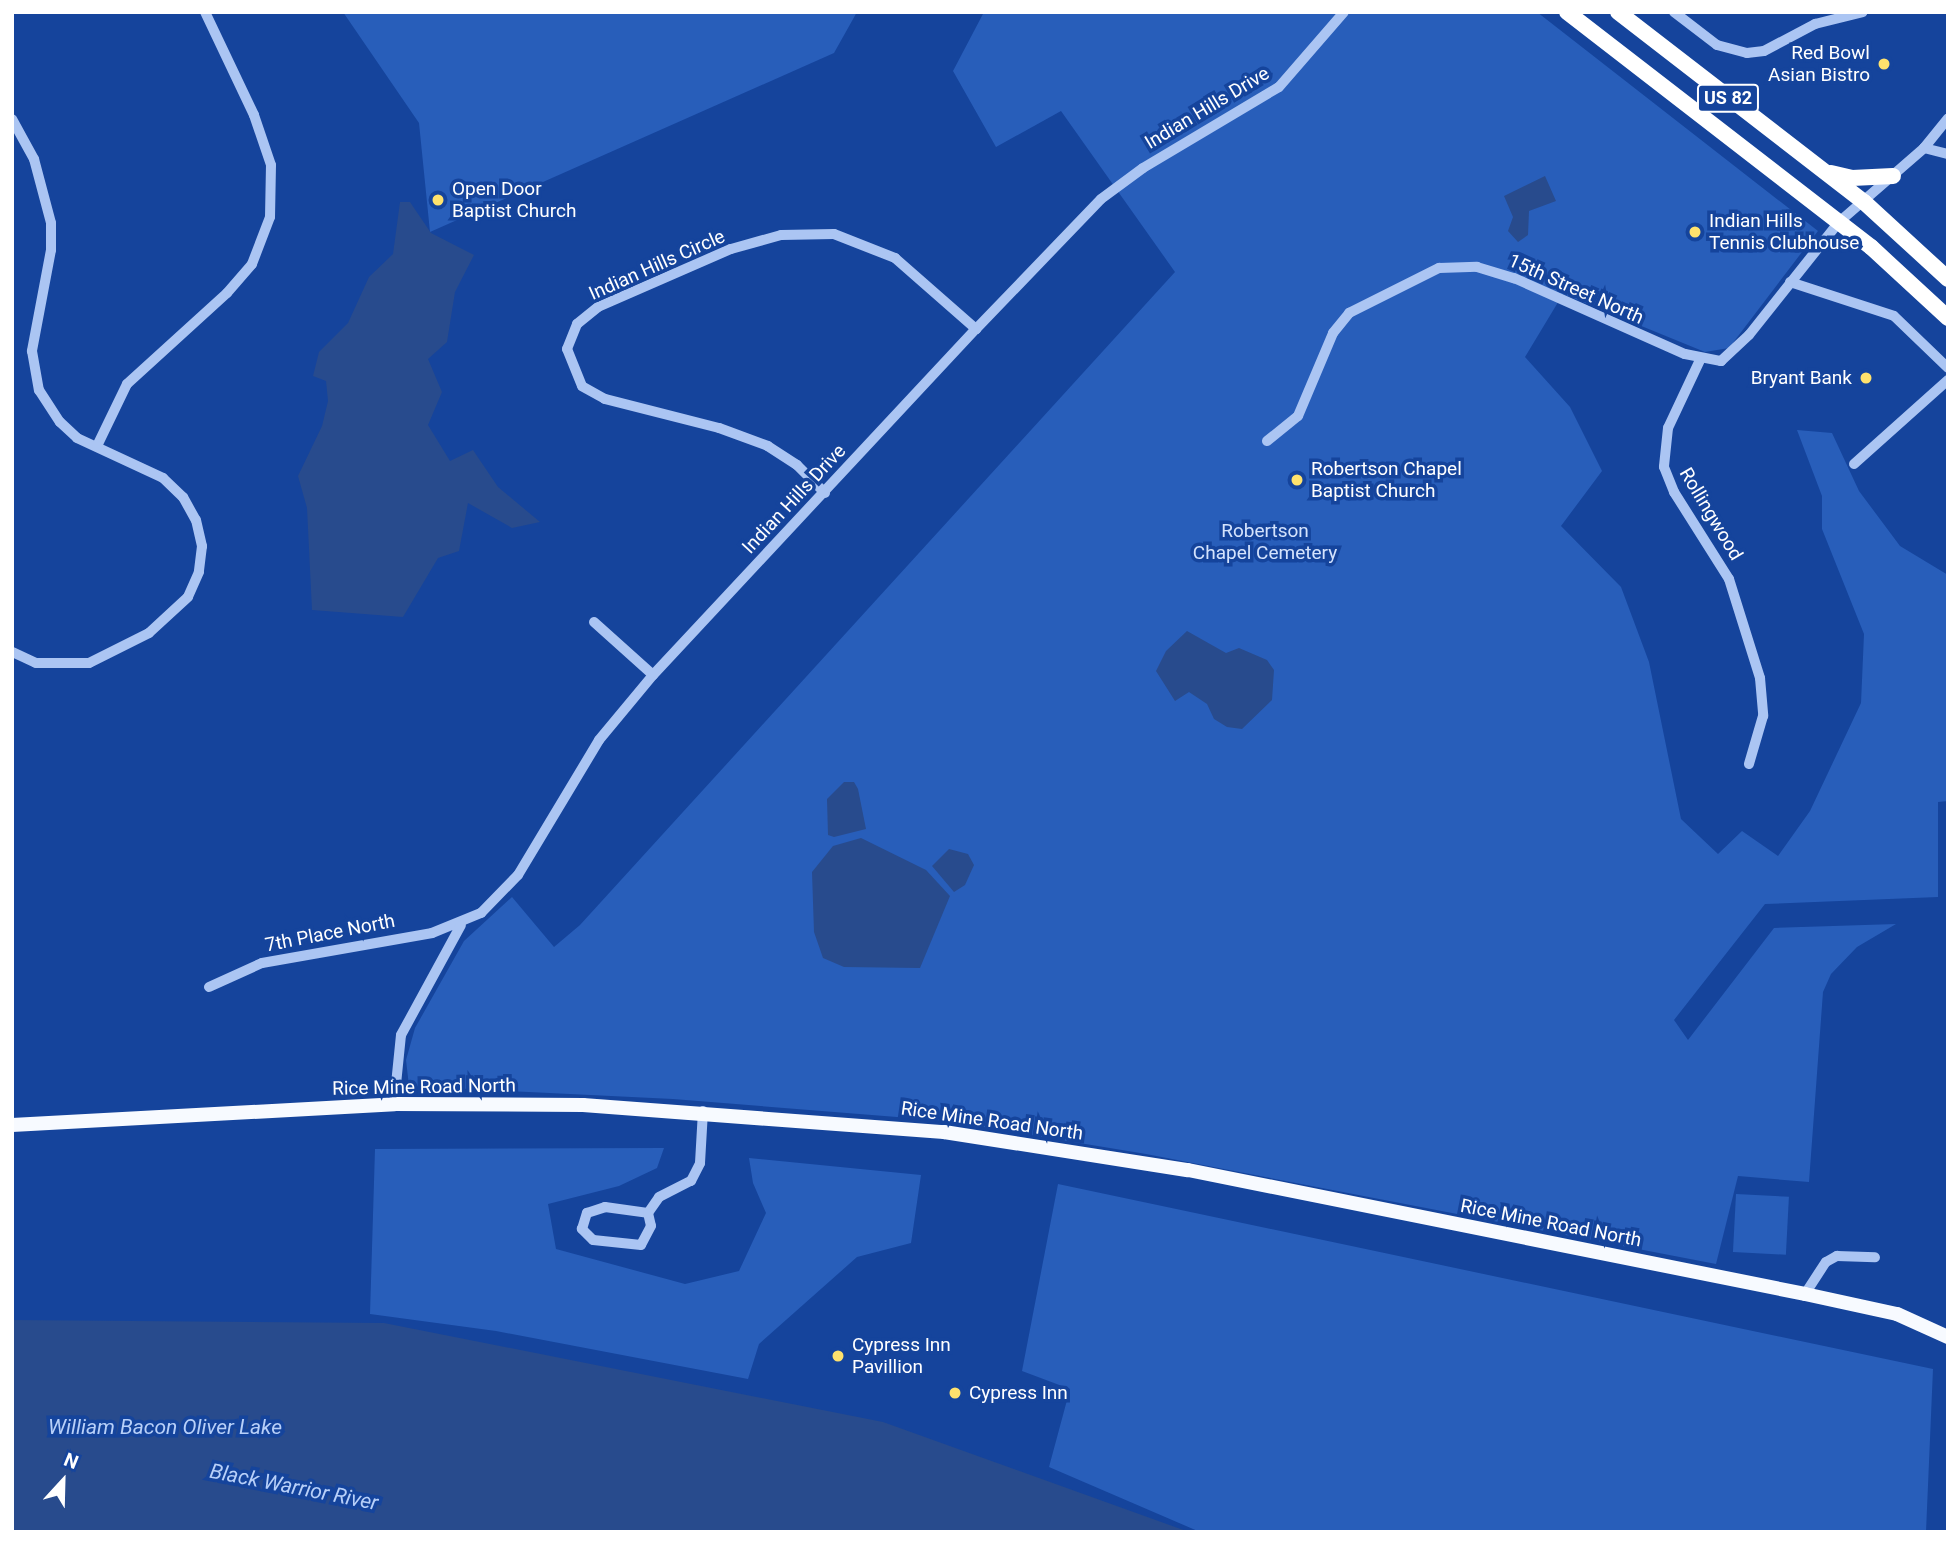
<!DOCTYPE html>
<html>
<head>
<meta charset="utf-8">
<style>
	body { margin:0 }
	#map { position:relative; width:1960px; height:1544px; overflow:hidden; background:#15449c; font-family:Roboto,sans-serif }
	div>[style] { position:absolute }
	.green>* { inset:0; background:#285eba; transform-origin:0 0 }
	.water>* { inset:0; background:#284b8d }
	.minor>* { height:10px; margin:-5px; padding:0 5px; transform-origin:5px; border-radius:5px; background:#abc5f3 }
	.major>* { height:14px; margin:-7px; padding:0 7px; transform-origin:7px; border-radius:7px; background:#f7faff }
	.highway>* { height:16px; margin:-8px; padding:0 8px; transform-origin:8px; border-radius:8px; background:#fff }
	.dots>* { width:19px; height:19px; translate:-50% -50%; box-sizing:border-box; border:4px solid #15449c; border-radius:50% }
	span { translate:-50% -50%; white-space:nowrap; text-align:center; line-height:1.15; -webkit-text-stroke:7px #15449c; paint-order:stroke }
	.shield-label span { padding:2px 5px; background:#15449c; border:2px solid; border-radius:5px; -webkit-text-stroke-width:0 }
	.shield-label { font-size:18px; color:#fff; font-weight:700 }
	.poi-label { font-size:19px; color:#fff }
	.right { translate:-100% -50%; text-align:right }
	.left { translate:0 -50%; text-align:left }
	.street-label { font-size:19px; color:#fff }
	.park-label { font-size:19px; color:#d4e3fd }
	.water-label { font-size:21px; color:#b8d0f9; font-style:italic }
	.frame { position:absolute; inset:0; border:14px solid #fff; pointer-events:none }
	.north { position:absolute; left:28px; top:1446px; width:70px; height:70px; -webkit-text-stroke:5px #15449c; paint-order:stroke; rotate:22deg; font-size:19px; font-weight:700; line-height:28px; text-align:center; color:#fff }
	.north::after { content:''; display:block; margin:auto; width:24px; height:32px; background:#fff; clip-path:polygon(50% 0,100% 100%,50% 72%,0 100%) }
</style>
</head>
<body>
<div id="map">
	<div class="green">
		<div style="clip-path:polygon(343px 12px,857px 12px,834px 53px,430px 232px,419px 123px)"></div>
		<div style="clip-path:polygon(984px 12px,1537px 12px,1818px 231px,1729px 348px,1705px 352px,1563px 294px,1525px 357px,1570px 407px,1602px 471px,1561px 526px,1621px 587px,1649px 662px,1681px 819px,1718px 854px,1742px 831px,1778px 856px,1810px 811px,1861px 703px,1864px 634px,1822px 529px,1822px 496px,1797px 430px,1832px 433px,1859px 491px,1900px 546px,1948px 575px,1948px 801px,1938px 802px,1938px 897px,1765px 904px,1674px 1020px,1688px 1040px,1774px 928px,1896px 924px,1857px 947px,1831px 974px,1823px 992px,1809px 1182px,1738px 1176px,1716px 1264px,1146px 1154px,947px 1121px,673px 1099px,409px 1086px,406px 1060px,415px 1028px,464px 941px,512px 897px,554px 947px,580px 925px,1175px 272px,1061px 111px,996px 147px,953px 71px)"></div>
		<div style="clip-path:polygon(664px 1148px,657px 1168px,619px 1186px,548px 1204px,556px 1249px,685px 1284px,739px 1271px,766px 1213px,753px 1183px,749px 1158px,921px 1175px,911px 1243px,857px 1257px,759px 1344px,748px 1379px,496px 1331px,370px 1314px,375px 1149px)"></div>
		<div style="clip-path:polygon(1058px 1184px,1933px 1369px,1926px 1532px,1200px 1532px,1049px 1467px,1070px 1389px,1022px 1371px)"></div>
		<div style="left:1736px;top:1194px;width:53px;height:58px;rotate:3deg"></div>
	</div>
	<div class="water">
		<div style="clip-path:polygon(1545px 176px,1556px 201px,1529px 211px,1528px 235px,1518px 242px,1508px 231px,1513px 217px,1504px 196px)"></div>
		<div style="clip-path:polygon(400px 202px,410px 202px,431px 233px,474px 255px,455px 292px,447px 342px,428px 359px,442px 392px,428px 425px,450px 461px,473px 450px,498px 487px,540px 522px,512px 528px,468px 503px,459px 551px,438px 558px,403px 617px,312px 610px,307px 508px,298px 476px,322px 426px,328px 401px,326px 381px,313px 376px,319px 352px,348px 323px,369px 277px,393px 254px)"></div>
		<div style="clip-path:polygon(1187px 631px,1226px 653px,1239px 648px,1267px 660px,1274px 670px,1272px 700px,1242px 729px,1227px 727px,1214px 719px,1207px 704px,1189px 692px,1175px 701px,1156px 671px,1166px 651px)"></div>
		<div style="clip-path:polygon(844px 782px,854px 782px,858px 789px,866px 829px,834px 837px,828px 835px,827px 799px)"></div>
		<div style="clip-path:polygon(861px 838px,926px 870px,950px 896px,920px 968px,844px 967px,823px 958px,814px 932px,812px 872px,833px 846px)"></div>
		<div style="clip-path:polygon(949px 849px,968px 854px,974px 865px,965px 885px,954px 892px,932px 866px)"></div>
		<div style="clip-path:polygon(12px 1320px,384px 1323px,883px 1422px,1189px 1532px,12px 1532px)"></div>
	</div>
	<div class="minor">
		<div style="left:1674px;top:12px;width:54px;rotate:37.5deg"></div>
		<div style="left:1717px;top:45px;width:31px;rotate:15deg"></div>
		<div style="left:1747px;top:53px;width:17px;rotate:-7deg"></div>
		<div style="left:1764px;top:51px;width:58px;rotate:-27.9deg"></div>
		<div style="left:1815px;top:24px;width:49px;rotate:-14deg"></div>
		<div style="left:12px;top:119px;width:46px;rotate:61.2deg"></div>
		<div style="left:34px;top:159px;width:66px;rotate:75.1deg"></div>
		<div style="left:51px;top:223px;width:27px;rotate:90deg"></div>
		<div style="left:51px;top:250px;width:103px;rotate:100.7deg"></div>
		<div style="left:32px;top:351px;width:40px;rotate:80deg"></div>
		<div style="left:39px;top:390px;width:38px;rotate:57deg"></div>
		<div style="left:60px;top:422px;width:23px;rotate:43deg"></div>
		<div style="left:77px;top:438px;width:95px;rotate:24.9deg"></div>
		<div style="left:163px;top:478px;width:28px;rotate:44deg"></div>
		<div style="left:183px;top:497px;width:26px;rotate:61deg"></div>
		<div style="left:196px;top:520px;width:27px;rotate:77deg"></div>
		<div style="left:202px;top:546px;width:26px;rotate:97deg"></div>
		<div style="left:199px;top:572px;width:27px;rotate:114deg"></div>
		<div style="left:188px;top:597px;width:53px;rotate:137.3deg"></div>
		<div style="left:149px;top:633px;width:67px;rotate:153.4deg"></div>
		<div style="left:89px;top:663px;width:53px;rotate:180deg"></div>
		<div style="left:36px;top:663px;width:26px;rotate:-155deg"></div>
		<div style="left:1924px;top:148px;width:25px;rotate:14deg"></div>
		<div style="left:1790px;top:282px;width:109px;rotate:18.1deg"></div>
		<div style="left:1894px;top:316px;width:75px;rotate:43.9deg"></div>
		<div style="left:1700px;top:360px;width:75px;rotate:115.2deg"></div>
		<div style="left:1668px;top:428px;width:39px;rotate:96deg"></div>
		<div style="left:1664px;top:467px;width:27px;rotate:68deg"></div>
		<div style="left:1674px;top:492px;width:103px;rotate:57.7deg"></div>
		<div style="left:1729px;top:579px;width:104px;rotate:72.6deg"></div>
		<div style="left:1760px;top:678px;width:38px;rotate:85deg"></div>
		<div style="left:1763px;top:716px;width:50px;rotate:106.3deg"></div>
		<div style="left:1267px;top:441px;width:40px;rotate:-39deg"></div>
		<div style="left:1298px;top:416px;width:90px;rotate:-67.1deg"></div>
		<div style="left:1333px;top:333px;width:26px;rotate:-51deg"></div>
		<div style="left:1349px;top:313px;width:101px;rotate:-26.6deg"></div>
		<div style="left:1439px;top:268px;width:38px;rotate:-2deg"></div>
		<div style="left:1477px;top:267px;width:39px;rotate:17deg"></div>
		<div style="left:1514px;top:278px;width:187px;rotate:24deg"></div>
		<div style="left:1685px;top:354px;width:37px;rotate:11deg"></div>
		<div style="left:1721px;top:361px;width:38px;rotate:-43deg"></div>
		<div style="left:1749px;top:335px;width:144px;rotate:-51.5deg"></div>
		<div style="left:1839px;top:222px;width:113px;rotate:-41deg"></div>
		<div style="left:1924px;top:148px;width:38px;rotate:-51deg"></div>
		<div style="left:97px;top:446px;width:69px;rotate:-64.2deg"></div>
		<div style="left:127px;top:384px;width:135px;rotate:-42.3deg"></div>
		<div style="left:227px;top:293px;width:38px;rotate:-49deg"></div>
		<div style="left:252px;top:264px;width:50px;rotate:-69deg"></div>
		<div style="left:270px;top:217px;width:52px;rotate:-88.9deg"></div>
		<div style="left:271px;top:165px;width:53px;rotate:-108.8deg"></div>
		<div style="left:254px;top:115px;width:114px;rotate:-115.4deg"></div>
		<div style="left:1854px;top:464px;width:126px;rotate:-41.8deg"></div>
		<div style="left:825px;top:493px;width:40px;rotate:-135deg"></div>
		<div style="left:797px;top:465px;width:35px;rotate:-147deg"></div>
		<div style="left:768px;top:446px;width:52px;rotate:-159.8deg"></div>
		<div style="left:719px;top:428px;width:118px;rotate:-165.7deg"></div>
		<div style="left:605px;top:399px;width:26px;rotate:-151deg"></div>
		<div style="left:582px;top:386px;width:40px;rotate:-112deg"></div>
		<div style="left:567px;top:349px;width:27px;rotate:-68deg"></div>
		<div style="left:577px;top:324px;width:27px;rotate:-39deg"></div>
		<div style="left:598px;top:307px;width:145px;rotate:-23.6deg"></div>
		<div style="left:731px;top:249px;width:52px;rotate:-15.6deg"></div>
		<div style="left:781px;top:235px;width:53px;rotate:-1.1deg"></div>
		<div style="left:834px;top:234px;width:66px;rotate:21.5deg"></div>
		<div style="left:895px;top:258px;width:108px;rotate:41.2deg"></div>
		<div style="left:594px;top:622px;width:79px;rotate:41.9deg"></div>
		<div style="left:209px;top:987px;width:58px;rotate:-24.4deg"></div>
		<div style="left:262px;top:963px;width:173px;rotate:-10deg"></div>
		<div style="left:432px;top:933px;width:53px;rotate:-22.2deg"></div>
		<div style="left:481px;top:913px;width:53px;rotate:-45.8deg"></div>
		<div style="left:518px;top:875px;width:157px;rotate:-59deg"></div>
		<div style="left:599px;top:740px;width:85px;rotate:-50.3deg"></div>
		<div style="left:653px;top:675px;width:473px;rotate:-47deg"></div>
		<div style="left:976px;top:329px;width:180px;rotate:-46.1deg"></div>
		<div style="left:1101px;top:199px;width:52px;rotate:-36.4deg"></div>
		<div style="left:1143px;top:168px;width:158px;rotate:-30.8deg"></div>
		<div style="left:1279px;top:87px;width:99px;rotate:-49.1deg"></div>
		<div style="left:394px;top:1104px;width:69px;rotate:-84.2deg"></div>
		<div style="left:401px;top:1035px;width:125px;rotate:-61.4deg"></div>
		<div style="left:648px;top:1213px;width:13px;rotate:77deg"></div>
		<div style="left:651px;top:1226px;width:21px;rotate:118deg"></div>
		<div style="left:641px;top:1245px;width:48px;rotate:-174.1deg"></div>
		<div style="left:593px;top:1240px;width:16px;rotate:-135deg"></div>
		<div style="left:582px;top:1229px;width:17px;rotate:-73deg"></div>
		<div style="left:587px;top:1213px;width:19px;rotate:-18deg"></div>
		<div style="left:605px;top:1207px;width:43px;rotate:7.9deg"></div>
		<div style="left:648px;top:1213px;width:19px;rotate:-55deg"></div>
		<div style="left:659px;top:1197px;width:36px;rotate:-27deg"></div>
		<div style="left:691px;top:1181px;width:20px;rotate:-63deg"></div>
		<div style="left:700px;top:1163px;width:52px;rotate:-86.7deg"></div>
		<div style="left:1805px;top:1294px;width:38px;rotate:-57deg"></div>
		<div style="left:1826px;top:1262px;width:13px;rotate:-29deg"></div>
		<div style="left:1837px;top:1256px;width:38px;rotate:2deg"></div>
	</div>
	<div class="major">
		<div style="left:12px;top:1125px;width:383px;rotate:-3.1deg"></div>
		<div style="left:394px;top:1104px;width:189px;rotate:0.3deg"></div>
		<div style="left:583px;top:1105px;width:362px;rotate:4.3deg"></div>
		<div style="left:944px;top:1132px;width:247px;rotate:8.9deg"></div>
		<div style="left:1188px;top:1170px;width:629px;rotate:11.36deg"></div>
		<div style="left:1805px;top:1294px;width:94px;rotate:12.3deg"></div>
		<div style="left:1897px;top:1314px;width:56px;rotate:24.3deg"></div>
	</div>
	<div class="highway">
		<div style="left:1567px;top:12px;width:384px;rotate:37.7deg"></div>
		<div style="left:1871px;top:247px;width:105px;rotate:42.7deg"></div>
		<div style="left:1618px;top:12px;width:311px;rotate:37.7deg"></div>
		<div style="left:1864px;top:202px;width:114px;rotate:42.5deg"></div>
		<div style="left:1831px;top:173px;width:22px;rotate:13deg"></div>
		<div style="left:1852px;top:178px;width:41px;rotate:-2.8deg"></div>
	</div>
	<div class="dots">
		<div style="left:1884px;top:64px;background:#ffe26d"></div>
		<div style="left:438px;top:200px;background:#ffe26d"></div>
		<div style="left:1695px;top:232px;background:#ffe26d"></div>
		<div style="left:1866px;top:378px;background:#ffe26d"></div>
		<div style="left:1297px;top:480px;background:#ffe26d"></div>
		<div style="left:838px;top:1356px;background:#ffe26d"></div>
		<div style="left:955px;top:1393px;background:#ffe26d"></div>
	</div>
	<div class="shield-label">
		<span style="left:1728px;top:98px">US 82</span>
	</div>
	<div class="poi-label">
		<span class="right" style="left:1870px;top:64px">Red Bowl<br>Asian Bistro</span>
		<span class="left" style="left:452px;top:200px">Open Door<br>Baptist Church</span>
		<span class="left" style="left:1709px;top:232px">Indian Hills<br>Tennis Clubhouse</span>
		<span class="right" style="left:1852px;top:378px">Bryant Bank</span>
		<span class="left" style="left:1311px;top:480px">Robertson Chapel<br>Baptist Church</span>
		<span class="left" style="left:852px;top:1356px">Cypress Inn<br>Pavillion</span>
		<span class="left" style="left:969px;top:1393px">Cypress Inn</span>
	</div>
	<div class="street-label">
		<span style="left:1207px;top:108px;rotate:-31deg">Indian Hills Drive</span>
		<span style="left:657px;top:265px;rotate:-24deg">Indian Hills Circle</span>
		<span style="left:1576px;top:289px;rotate:24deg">15th Street North</span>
		<span style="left:794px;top:499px;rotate:-47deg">Indian Hills Drive</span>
		<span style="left:1711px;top:514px;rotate:59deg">Rollingwood</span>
		<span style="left:330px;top:933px;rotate:-11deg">7th Place North</span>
		<span style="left:424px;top:1087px;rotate:-1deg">Rice Mine Road North</span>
		<span style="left:992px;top:1121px;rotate:8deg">Rice Mine Road North</span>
		<span style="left:1551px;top:1223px;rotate:11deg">Rice Mine Road North</span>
	</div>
	<div class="park-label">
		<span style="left:1265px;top:542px">Robertson<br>Chapel Cemetery</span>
	</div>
	<div class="water-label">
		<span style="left:165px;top:1427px">William Bacon Oliver Lake</span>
		<span style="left:294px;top:1487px;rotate:11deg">Black Warrior River</span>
	</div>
	<div class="frame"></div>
	<div class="north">N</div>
</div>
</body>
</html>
